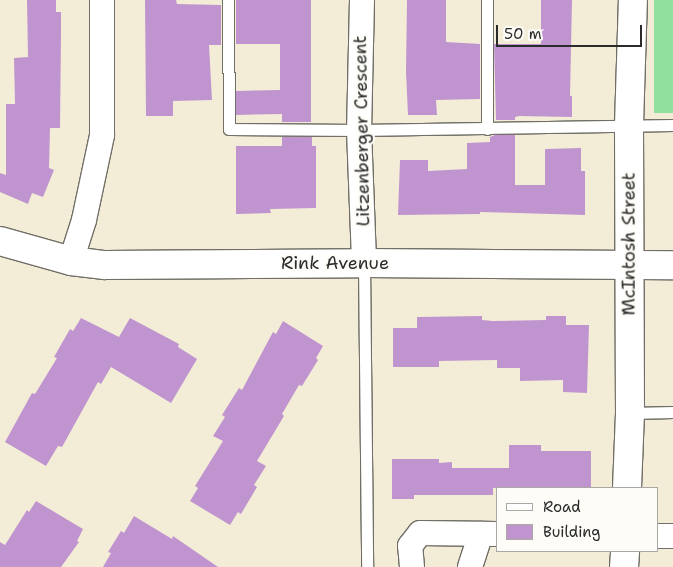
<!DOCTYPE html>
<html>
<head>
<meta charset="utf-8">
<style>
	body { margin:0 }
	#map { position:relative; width:673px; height:567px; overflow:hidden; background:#f3edd7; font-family:"Shantell Sans",sans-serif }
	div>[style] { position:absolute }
	.green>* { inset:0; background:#92e09d; transform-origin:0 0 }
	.building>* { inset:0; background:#c095cf }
	.roads { filter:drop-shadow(1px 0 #716f67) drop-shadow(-1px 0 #716f67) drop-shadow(0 1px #716f67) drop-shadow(0 -1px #716f67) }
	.lane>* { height:11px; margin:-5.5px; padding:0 5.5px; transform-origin:5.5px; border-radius:5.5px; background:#fff }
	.street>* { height:24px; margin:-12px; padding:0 12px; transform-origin:12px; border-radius:12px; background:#fff }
	.secondary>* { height:28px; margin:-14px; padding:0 14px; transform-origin:14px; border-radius:14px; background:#fff }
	span { translate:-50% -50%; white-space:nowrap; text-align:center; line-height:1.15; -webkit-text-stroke:4.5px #fdfcf7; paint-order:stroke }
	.street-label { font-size:18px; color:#2b2b2b }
	.legend { position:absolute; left:496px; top:487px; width:162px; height:65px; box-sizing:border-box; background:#fdfcf7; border:1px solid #a9a8a5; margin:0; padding:6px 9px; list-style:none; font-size:15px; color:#2b2b2b }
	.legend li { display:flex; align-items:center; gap:10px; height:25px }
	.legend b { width:25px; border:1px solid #a9a8a5 }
	.scale { position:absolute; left:496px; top:25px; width:146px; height:22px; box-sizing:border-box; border:2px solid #2b2b2b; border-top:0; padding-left:6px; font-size:15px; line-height:18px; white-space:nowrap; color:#2b2b2b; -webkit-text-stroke:4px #fdfcf7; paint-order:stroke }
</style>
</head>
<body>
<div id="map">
	<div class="green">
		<div style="left:654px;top:0;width:19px;height:113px"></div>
	</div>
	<div class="building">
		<div style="clip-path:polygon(27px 0,56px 0,56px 12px,61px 12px,61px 33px,60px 128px,50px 128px,49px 168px,54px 170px,43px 197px,32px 193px,28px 204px,0 192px,0 173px,6px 175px,6px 104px,15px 104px,14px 58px,28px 57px)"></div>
		<div style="clip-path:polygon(145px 0,176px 0,177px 4px,221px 5px,221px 45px,209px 45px,212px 100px,173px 101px,173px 116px,146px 116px)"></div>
		<div style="clip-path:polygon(236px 0,311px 0,311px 122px,282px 122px,282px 114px,236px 115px,236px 91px,280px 90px,280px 44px,236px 44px)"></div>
		<div style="clip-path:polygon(407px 0,446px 0,446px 42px,480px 44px,480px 99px,436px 100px,437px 115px,408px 115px,406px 72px)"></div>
		<div style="clip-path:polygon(541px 0,572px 0,570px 96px,572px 96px,572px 117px,519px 116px,515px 117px,515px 120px,496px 120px,494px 44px,541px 44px)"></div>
		<div style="clip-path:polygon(495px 135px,515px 135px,515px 185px,545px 185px,545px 149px,581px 148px,581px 171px,585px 171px,585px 215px,480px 212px,480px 214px,398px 215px,400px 160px,428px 160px,428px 171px,467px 169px,467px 143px,490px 142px,490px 137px)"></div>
		<div style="clip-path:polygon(282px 137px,312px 137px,312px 146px,316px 146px,316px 208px,270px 209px,271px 213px,236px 214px,236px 146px,282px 146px)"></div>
		<div style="clip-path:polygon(482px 316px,482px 320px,493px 321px,546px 320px,546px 316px,566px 316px,566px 325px,589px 325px,587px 393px,563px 392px,563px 380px,520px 381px,520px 368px,497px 368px,497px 360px,439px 361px,439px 367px,393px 367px,393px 328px,417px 328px,417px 317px)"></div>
		<div style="clip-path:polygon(81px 318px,119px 337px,130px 318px,179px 344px,178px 347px,197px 359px,171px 403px,111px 367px,101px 384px,98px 382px,62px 447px,58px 446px,46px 466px,5px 442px,32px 393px,35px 394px,57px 358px,54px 357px,70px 329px,73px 331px)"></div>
		<div style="clip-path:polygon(283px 321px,323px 346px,316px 358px,318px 360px,302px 386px,299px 385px,282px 414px,284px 416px,257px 461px,266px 466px,254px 485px,257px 487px,241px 514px,238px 512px,230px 525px,190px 501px,198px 488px,195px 486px,223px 441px,213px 436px,225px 417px,222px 415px,239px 388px,242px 390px,273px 332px,276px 334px)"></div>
		<div style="clip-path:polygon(509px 445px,541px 445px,541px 451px,591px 451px,591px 488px,493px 488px,493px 495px,414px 495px,414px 499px,392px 499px,392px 459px,439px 459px,439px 463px,452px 462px,452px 468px,509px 468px)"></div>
		<div style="clip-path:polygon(36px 501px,83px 529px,77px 541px,79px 542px,61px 567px,0 567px,0 542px,5px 545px,27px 510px,29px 512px)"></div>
		<div style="clip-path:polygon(134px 516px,172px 539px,173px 536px,218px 567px,103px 567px,111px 553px,108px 552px,121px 531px,124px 533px)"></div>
	</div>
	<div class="roads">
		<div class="lane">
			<div style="left:228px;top:0;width:129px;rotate:89.6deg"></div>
			<div style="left:229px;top:129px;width:130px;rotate:0.4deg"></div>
			<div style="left:359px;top:130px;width:314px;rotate:-0.9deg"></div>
			<div style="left:487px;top:0;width:129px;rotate:90deg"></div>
			<div style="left:364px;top:263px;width:304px;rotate:89.4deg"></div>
			<div style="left:630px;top:413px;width:43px;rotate:-1.3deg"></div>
		</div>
		<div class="street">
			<div style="left:362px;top:0;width:130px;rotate:91.3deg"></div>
			<div style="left:359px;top:130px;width:133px;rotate:87.8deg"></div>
			<div style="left:71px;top:261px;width:43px;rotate:-72.4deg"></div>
			<div style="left:84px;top:220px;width:87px;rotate:-78deg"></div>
			<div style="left:102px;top:135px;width:135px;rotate:-90deg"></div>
			<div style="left:657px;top:536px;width:16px"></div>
			<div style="left:412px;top:567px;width:21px;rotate:-95deg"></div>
			<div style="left:410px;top:546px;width:16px;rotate:-52deg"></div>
			<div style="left:420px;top:533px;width:77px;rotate:0.7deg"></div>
			<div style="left:470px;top:567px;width:35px;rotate:-72deg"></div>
		</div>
		<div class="secondary">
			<div style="left:0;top:241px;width:74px;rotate:15.7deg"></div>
			<div style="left:71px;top:261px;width:34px;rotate:7deg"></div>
			<div style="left:105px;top:265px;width:259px;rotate:-0.4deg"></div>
			<div style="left:364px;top:263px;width:309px;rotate:0.4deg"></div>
			<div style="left:627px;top:488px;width:75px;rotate:-87.7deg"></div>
			<div style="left:630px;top:413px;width:288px;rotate:-90.2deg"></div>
			<div style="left:629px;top:125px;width:125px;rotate:-88.2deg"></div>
			<div style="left:624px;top:567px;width:16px;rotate:-86deg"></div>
		</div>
	</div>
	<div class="street-label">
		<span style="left:362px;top:131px;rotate:-91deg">Litzenberger Crescent</span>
		<span style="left:629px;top:244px;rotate:-90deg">McIntosh Street</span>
		<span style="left:335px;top:263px">Rink Avenue</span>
	</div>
	<ul class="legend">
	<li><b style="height:6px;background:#fff"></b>Road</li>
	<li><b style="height:14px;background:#c095cf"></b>Building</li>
	</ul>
	<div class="scale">50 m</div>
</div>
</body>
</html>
